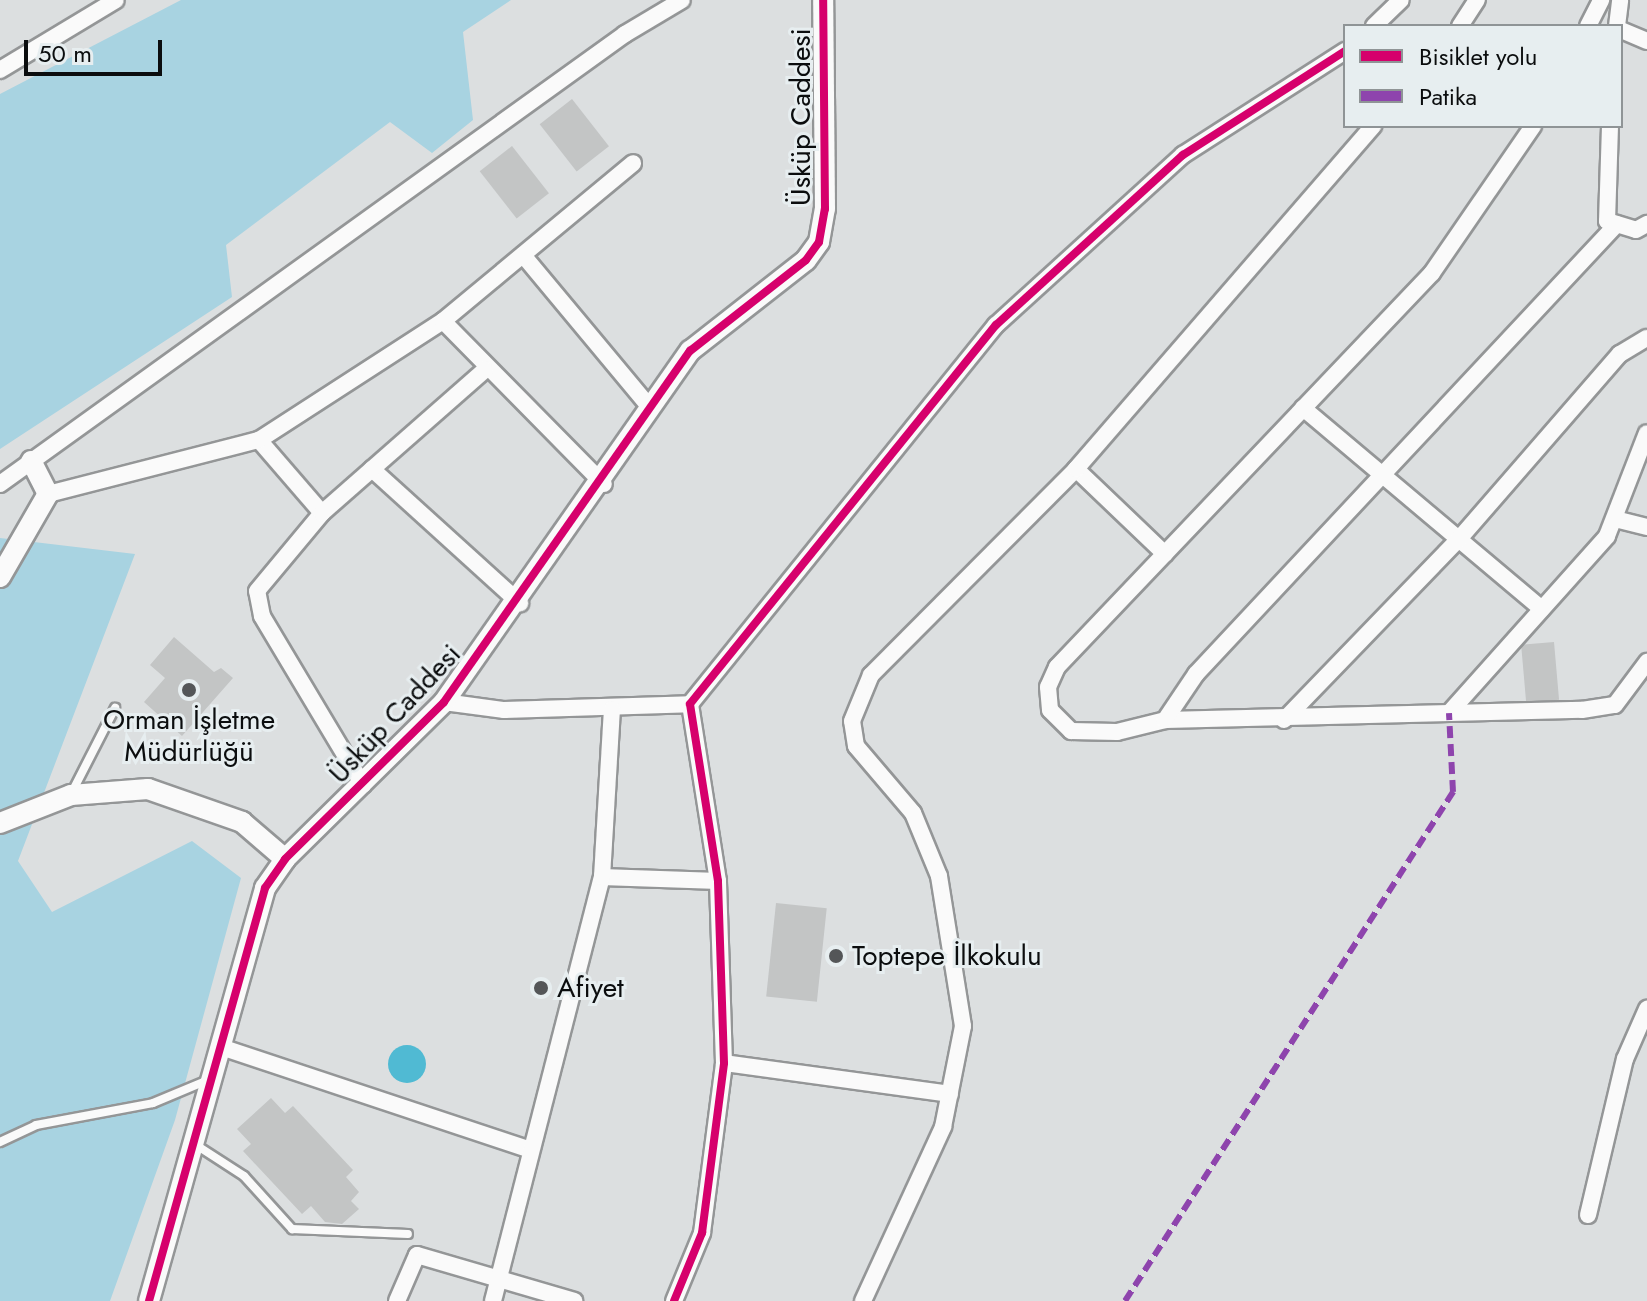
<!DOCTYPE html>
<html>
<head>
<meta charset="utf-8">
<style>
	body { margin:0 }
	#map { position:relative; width:1647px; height:1301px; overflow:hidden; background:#dcdfe0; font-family:Jost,sans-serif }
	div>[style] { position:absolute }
	.green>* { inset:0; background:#a8d3e1 }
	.water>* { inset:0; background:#50bad3 }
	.round { border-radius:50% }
	.building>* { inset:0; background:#c3c5c5; transform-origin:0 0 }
	.roads { filter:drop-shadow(2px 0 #949697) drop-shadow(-2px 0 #949697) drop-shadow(0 2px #949697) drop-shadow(0 -2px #949697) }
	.service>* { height:8px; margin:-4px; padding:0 4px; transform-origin:4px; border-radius:4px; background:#fafafa }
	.minor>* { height:16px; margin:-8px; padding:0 8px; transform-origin:8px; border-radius:8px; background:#fafafa }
	.tertiary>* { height:20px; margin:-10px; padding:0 10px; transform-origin:10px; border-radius:10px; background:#fafafa }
	.quiet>* { height:6px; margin-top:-3px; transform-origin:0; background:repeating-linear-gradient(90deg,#8e44ad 0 12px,transparent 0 18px) }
	.cycleway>* { height:8px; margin:-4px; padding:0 4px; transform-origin:4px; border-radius:4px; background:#d6006c }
	.dots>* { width:22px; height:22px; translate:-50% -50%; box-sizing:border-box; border:4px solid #e7eef0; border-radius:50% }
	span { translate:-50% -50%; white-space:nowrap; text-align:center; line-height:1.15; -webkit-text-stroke:6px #e7eef0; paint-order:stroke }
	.street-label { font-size:28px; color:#0b0d0e }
	.poi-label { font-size:28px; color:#0b0d0e }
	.left { translate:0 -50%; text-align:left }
	.legend { position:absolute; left:1343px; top:24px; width:280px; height:104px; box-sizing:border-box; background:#e7eef0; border:2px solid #8f9496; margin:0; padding:10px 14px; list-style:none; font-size:24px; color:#0b0d0e }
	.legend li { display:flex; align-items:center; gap:16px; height:40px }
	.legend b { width:40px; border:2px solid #8f9496 }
	.scale { position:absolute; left:24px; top:40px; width:138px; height:36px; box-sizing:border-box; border:4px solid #0b0d0e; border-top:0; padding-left:10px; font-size:24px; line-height:28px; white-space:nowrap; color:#0b0d0e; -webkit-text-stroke:6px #e7eef0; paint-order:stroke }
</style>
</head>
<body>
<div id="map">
	<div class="green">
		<div style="clip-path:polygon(181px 0,511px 0,463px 32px,473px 120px,432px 153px,390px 122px,226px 245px,232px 297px,0 449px,0 94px)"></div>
		<div style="clip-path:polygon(0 538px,135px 554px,18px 861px,52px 912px,192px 841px,241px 878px,175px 1120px,110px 1301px,0 1301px)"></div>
	</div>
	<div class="water">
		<div class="round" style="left:388px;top:1045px;width:38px;height:38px"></div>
	</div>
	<div class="building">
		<div style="left:572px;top:99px;width:60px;height:41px;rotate:52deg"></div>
		<div style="left:512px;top:146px;width:60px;height:41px;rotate:52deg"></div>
		<div style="clip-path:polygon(174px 637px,214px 672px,221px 668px,233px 678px,182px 736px,144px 702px,165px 678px,150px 665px)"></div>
		<div style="left:1554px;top:642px;width:58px;height:33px;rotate:85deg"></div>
		<div style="left:776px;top:903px;width:51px;height:94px;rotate:6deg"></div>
		<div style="clip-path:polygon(271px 1098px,285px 1113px,293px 1106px,353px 1170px,346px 1177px,359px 1192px,351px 1201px,359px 1209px,342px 1224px,325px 1222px,311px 1206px,302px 1214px,243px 1151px,251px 1144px,237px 1129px)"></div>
	</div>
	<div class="roads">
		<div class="service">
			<div style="left:71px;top:794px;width:97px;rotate:-62.9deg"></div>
			<div style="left:0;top:1142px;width:40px;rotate:-25deg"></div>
			<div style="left:36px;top:1125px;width:119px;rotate:-10.6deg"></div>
			<div style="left:153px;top:1103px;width:60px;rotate:-22.7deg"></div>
			<div style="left:193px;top:1143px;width:61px;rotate:32.9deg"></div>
			<div style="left:244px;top:1176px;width:72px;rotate:47.8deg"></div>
			<div style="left:292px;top:1229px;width:116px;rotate:2.5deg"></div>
		</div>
		<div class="minor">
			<div style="left:1374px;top:26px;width:37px;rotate:-44deg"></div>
			<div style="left:1460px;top:26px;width:31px;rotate:-57deg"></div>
			<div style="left:1588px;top:26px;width:29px;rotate:-63deg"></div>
			<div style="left:1617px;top:26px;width:26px;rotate:-83deg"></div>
			<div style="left:1621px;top:30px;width:28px;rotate:23deg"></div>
			<div style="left:0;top:70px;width:135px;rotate:-31.1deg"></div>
			<div style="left:1533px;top:126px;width:178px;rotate:124.5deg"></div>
			<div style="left:1432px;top:273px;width:544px;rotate:133.58deg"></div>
			<div style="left:1057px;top:667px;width:22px;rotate:114deg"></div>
			<div style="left:1048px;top:687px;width:23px;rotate:85deg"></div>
			<div style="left:1050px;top:710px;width:30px;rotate:45deg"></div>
			<div style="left:1071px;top:731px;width:46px;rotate:1.2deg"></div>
			<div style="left:1117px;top:732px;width:49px;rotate:-14deg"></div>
			<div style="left:1165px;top:720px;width:417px;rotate:-1.4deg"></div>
			<div style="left:1582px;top:710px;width:33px;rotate:-9deg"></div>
			<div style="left:1615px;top:705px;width:54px;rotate:-53.3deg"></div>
			<div style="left:1610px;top:126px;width:95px;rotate:91.8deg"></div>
			<div style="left:1607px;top:221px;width:30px;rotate:17deg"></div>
			<div style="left:1636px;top:230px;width:13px;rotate:-29deg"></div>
			<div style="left:523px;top:255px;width:194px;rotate:50.2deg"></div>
			<div style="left:443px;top:321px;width:229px;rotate:45.4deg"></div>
			<div style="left:1303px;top:408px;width:312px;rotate:40.1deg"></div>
			<div style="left:259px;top:440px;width:96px;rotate:49.2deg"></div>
			<div style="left:372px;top:469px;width:200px;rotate:42.2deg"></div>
			<div style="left:1076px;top:469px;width:123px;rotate:43.7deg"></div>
			<div style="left:0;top:484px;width:770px;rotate:-35.75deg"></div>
			<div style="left:625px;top:34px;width:66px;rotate:-30.8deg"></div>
			<div style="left:48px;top:494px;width:218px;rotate:-14.4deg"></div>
			<div style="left:259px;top:440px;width:219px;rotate:-32.9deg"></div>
			<div style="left:443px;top:321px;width:247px;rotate:-39.7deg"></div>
			<div style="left:1615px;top:519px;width:33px;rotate:14deg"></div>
			<div style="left:444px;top:702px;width:61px;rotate:7.6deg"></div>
			<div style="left:504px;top:710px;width:186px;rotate:-1.8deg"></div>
			<div style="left:1449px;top:713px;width:237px;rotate:-48.2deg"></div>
			<div style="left:1607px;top:536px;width:110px;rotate:-68.8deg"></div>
			<div style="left:1165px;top:720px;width:55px;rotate:-56deg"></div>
			<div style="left:1196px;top:674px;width:616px;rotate:-46.91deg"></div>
			<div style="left:1284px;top:720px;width:252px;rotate:-46deg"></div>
			<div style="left:1459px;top:539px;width:245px;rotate:-49deg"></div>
			<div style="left:1620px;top:354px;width:31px;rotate:-31deg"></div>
			<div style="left:363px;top:785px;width:197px;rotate:-120.9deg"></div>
			<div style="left:262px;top:616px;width:25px;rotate:-101deg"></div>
			<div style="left:257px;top:591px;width:102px;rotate:-50.2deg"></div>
			<div style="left:322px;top:513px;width:217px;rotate:-41.3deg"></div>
			<div style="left:602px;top:877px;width:116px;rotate:2deg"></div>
			<div style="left:221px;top:1047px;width:326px;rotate:18.4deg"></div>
			<div style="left:724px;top:1063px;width:228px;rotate:7.8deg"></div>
			<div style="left:1588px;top:1215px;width:160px;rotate:-76.7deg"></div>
			<div style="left:1625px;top:1059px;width:55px;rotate:-66.3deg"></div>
			<div style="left:397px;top:1301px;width:50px;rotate:-66.5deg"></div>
			<div style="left:417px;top:1255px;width:164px;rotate:16.3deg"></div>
			<div style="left:493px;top:1301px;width:438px;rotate:-75.6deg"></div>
			<div style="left:602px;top:877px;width:168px;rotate:-86.6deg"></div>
			<div style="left:674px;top:1301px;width:74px;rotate:-67.6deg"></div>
			<div style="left:702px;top:1233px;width:171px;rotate:-82.6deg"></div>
			<div style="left:724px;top:1063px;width:182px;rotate:-91.9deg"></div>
			<div style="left:718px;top:881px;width:179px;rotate:-99deg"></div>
			<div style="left:690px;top:704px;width:487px;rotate:-51.1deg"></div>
			<div style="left:996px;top:325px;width:253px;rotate:-42.3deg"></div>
			<div style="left:1183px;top:155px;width:193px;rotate:-32.7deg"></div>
			<div style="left:863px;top:1301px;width:192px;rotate:-65.3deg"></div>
			<div style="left:943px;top:1127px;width:103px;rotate:-78.8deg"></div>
			<div style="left:963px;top:1026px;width:152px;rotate:-99.1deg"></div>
			<div style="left:939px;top:876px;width:68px;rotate:-112.4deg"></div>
			<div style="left:913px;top:813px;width:88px;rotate:-130.4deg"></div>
			<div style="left:856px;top:746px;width:25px;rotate:-99deg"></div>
			<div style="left:852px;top:721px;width:50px;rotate:-67.6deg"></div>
			<div style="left:871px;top:675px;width:291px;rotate:-45.1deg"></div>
			<div style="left:1076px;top:469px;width:454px;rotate:-49.1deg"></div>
		</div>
		<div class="tertiary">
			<div style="left:0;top:577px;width:96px;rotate:-60deg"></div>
			<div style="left:48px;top:494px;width:37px;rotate:-117deg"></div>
			<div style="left:0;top:823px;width:76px;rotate:-21.5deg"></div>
			<div style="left:71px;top:795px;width:77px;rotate:-4.5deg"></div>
			<div style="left:148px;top:789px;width:100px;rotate:19.3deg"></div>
			<div style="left:242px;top:822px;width:57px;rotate:40.7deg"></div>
			<div style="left:149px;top:1301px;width:429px;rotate:-74.3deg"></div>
			<div style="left:265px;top:888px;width:35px;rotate:-55deg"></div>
			<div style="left:285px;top:859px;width:223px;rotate:-44.6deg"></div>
			<div style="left:444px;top:702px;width:429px;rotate:-55deg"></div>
			<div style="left:690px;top:351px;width:147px;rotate:-38.1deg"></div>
			<div style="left:806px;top:260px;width:22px;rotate:-54deg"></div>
			<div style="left:819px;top:242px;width:34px;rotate:-80deg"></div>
			<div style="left:825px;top:209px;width:209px;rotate:-90.5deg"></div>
		</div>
	</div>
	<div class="quiet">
		<div style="left:1125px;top:1301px;width:606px;rotate:-57.2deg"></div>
		<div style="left:1453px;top:792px;width:79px;rotate:-92.9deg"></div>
	</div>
	<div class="cycleway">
		<div style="left:149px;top:1301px;width:429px;rotate:-74.3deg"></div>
		<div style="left:265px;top:888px;width:35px;rotate:-55deg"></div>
		<div style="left:285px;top:859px;width:223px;rotate:-44.6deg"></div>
		<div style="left:444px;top:702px;width:429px;rotate:-55deg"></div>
		<div style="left:690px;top:351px;width:147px;rotate:-38.1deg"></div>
		<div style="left:806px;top:260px;width:22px;rotate:-54deg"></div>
		<div style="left:819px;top:242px;width:34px;rotate:-80deg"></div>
		<div style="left:825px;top:209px;width:209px;rotate:-90.5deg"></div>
		<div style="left:674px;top:1301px;width:74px;rotate:-67.6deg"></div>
		<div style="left:702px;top:1233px;width:171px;rotate:-82.6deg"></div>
		<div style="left:724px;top:1063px;width:182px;rotate:-91.9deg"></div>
		<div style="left:718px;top:881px;width:179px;rotate:-99deg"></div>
		<div style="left:690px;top:704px;width:487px;rotate:-51.1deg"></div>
		<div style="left:996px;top:325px;width:253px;rotate:-42.3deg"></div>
		<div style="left:1183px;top:155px;width:193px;rotate:-32.7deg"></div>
	</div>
	<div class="dots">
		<div style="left:189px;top:690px;background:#545658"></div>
		<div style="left:836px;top:956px;background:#545658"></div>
		<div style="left:541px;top:988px;background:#545658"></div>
	</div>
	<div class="street-label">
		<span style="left:801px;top:117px;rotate:-90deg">Üsküp Caddesi</span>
		<span style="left:395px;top:714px;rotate:-47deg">Üsküp Caddesi</span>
	</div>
	<div class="poi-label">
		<span style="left:189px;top:736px">Orman İşletme<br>Müdürlüğü</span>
		<span class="left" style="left:852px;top:956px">Toptepe İlkokulu</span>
		<span class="left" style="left:557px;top:988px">Afiyet</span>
	</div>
	<ul class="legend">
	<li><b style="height:10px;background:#d6006c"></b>Bisiklet yolu</li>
	<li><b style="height:10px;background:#8e44ad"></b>Patika</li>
	</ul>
	<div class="scale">50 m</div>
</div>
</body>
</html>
